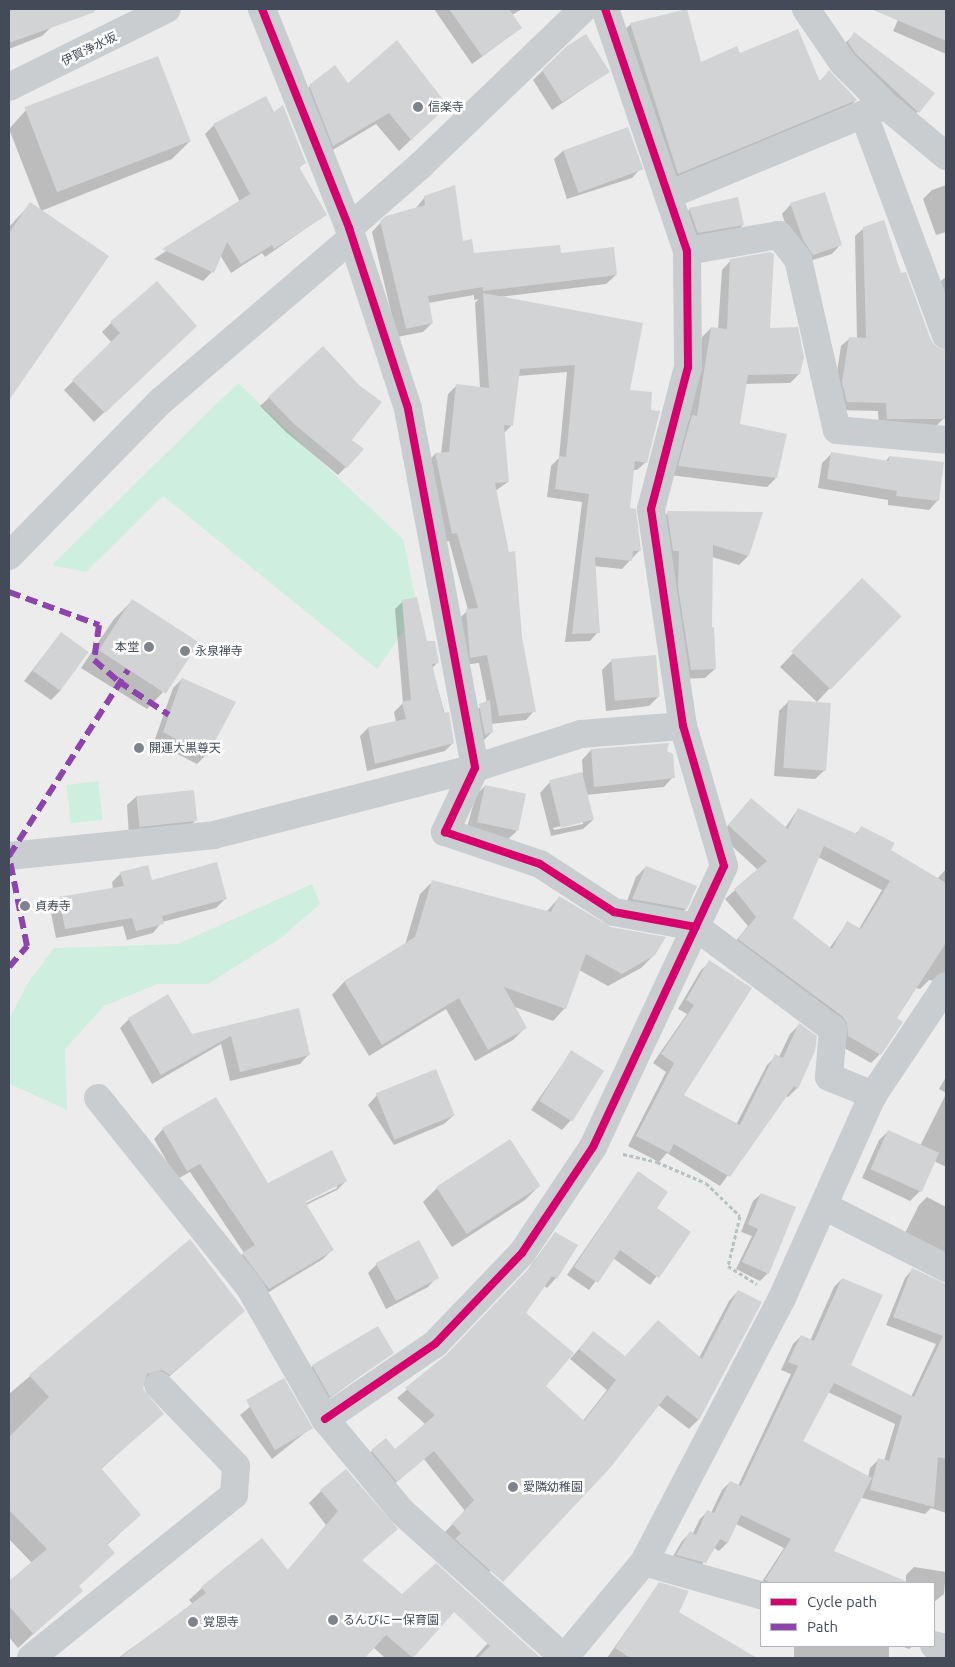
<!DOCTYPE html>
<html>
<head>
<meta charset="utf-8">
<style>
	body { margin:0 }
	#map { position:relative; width:955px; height:1667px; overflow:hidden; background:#edecec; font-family:Ubuntu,"Noto Sans JP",sans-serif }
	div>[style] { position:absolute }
	.green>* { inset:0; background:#ceeedf; transform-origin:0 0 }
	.shadow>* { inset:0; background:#0003; transform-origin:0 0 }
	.building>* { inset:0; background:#d2d3d5; transform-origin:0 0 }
	.path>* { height:3px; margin-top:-1.5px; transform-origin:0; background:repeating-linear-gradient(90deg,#b5c2c1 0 4px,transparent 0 6.5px) }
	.minor>* { height:28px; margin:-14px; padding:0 14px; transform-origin:14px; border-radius:14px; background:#cacdd0 }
	.quiet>* { height:6px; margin-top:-3px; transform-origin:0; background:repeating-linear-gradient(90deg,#8e44ad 0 12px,transparent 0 18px) }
	.cycleway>* { height:8px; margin:-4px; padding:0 4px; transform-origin:4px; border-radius:4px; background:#d6006c }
	.dots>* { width:14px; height:14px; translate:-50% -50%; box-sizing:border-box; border:2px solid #fff; border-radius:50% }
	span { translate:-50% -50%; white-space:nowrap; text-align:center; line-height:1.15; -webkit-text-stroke:5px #fff; paint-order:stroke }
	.street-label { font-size:12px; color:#434b59 }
	.poi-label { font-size:12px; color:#434b59 }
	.left { translate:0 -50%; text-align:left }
	.right { translate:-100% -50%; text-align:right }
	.frame { position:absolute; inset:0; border:10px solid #434b59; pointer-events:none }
	.legend { position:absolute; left:760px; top:1582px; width:175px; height:65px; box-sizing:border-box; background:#fff; border:1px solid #b4b7bd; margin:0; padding:6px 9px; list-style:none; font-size:15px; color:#434b59 }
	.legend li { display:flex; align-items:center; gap:10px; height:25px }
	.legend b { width:25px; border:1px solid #b4b7bd }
</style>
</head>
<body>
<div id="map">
	<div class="green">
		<div style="clip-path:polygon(238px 383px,403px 539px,418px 611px,377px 669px,163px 496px,86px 572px,52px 565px)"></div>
		<div style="left:98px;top:781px;width:39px;height:32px;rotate:83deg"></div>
		<div style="clip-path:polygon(312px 884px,320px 904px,282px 937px,208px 984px,157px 984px,104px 1006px,65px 1049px,67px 1110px,10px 1084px,9px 1019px,28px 983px,54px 948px,178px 944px)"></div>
	</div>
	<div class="shadow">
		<div style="clip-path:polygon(9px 9px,19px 9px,24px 22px,37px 9px,70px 9px,42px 36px,9px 49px)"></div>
		<div style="clip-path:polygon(434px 9px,522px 9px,512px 15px,521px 28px,472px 64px)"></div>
		<div style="clip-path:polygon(903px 9px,935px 9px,946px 14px,946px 54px,893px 31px)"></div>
		<div style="clip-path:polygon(631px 24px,700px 63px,740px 55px,819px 82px,829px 72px,856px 100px,847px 109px,668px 183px,621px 33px)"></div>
		<div style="clip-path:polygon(855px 34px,933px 93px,909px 122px,886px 103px,845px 43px)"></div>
		<div style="clip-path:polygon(567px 47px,608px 72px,552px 110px,533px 80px)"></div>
		<div style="clip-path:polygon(348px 84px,434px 118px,399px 151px,376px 124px,321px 157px,298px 98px,310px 86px)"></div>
		<div style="clip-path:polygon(26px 110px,190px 141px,172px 159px,41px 211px,9px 129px)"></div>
		<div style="clip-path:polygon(274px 114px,305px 162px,298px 169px,325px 215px,265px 257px,262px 253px,231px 273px,220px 255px,212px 272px,203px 281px,154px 259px,240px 202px,205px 134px,214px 125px)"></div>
		<div style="clip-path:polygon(564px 150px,641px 168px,632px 178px,567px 199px,554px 159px)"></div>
		<div style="clip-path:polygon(946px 185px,946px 232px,936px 235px,923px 199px,932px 190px)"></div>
		<div style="clip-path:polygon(425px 197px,473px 254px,560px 254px,616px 275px,606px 284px,499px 297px,629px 391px,646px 462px,637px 470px,633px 470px,629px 509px,640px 550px,622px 569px,594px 566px,598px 632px,590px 641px,565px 642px,582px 502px,547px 497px,551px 466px,559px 458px,567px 372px,518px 376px,512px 425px,503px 434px,508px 482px,495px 491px,534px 711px,526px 720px,491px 724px,492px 732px,483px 741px,470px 714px,487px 703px,479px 663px,462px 665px,459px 619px,468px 610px,449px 541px,443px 542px,427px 463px,435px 454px,441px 454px,448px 394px,457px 385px,480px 388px,475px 303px,479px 299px,474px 300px,474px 295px,428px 303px,432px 323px,423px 332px,397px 337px,372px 232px,381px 222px,415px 209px)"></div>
		<div style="clip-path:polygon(30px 204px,107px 257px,9px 398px,9px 227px)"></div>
		<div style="clip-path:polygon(791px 204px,841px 244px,832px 254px,803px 263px,794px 249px,782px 214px)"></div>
		<div style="clip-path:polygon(690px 209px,743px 225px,734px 234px,688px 242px,680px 219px)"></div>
		<div style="clip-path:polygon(864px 228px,901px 274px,930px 341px,940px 350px,944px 418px,935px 427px,879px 427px,878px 411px,838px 410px,834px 392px,841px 346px,850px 338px,857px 339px,855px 236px)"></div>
		<div style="clip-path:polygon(731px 260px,769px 329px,799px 374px,790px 383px,745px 384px,739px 425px,776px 478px,767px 487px,670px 475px,683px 426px,689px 420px,702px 337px,711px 328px,718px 329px,722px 270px)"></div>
		<div style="clip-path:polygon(946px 277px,946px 318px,934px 286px)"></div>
		<div style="clip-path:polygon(111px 323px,186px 335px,94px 422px,64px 390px,112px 343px,102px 332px)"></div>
		<div style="clip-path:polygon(323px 347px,351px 441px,346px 467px,338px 475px,286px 432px,260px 406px)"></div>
		<div style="clip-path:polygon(832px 453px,885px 462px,889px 457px,938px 500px,929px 510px,888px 505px,888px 500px,818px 488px,822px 463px)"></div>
		<div style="clip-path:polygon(668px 513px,748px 556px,739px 565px,712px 557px,710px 628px,715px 669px,705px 678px,682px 679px,658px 522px)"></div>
		<div style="clip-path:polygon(849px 594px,830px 688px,817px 702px,780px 667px)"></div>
		<div style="clip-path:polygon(132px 601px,164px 691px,147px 709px,81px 668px,114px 619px)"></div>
		<div style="clip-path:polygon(403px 601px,438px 662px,432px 668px,453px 743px,445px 751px,367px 771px,360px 736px,368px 728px,396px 722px,394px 712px,403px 703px,395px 609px)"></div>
		<div style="clip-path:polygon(61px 633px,61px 690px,51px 700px,24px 681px)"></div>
		<div style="clip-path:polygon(611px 661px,658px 697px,649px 706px,606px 711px,602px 670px)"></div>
		<div style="clip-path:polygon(182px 679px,206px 755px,197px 764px,154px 742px,173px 688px)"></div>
		<div style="clip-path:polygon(788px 702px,825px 770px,815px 779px,774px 776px,779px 711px)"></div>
		<div style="clip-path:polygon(evenodd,591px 750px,665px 752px,673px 777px,664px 787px,586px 795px,593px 820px,583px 829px,551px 836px,540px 793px,549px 783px,583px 773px,582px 760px,591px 750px,583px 821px,583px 824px,554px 830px,553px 828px,583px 821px)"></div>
		<div style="clip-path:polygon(485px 786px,524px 795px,516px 832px,506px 841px,466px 831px,476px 795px)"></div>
		<div style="clip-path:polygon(137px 796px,195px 821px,186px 830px,129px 836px,127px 805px)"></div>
		<div style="clip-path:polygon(evenodd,742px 809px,785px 828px,798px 809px,855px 834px,862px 828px,890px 851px,937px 879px,946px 869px,946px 983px,929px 980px,920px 989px,916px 988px,896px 1018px,880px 1054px,871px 1063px,839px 1045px,730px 948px,748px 926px,725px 899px,758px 870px,720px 835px,742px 809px,818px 857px,882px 890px,859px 929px,847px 923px,829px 949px,792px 918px,818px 857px)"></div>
		<div style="clip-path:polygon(646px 867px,686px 909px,676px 918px,624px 909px,636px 877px)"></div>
		<div style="clip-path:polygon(121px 873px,151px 881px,226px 898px,216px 908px,162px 922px,153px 933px,127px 940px,123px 926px,56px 938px,50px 908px,60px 898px,113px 889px,112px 882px)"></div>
		<div style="clip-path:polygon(433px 881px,546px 912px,559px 898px,654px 955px,641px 968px,608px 986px,579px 970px,565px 1008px,553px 1021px,515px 1007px,526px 1027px,513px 1040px,475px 1061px,446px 1009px,369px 1056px,332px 995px,344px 982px,405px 945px,420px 894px)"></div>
		<div style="clip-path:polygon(710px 962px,682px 1095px,736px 1125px,767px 1065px,776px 1056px,779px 1057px,790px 1034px,799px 1025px,797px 1088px,788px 1097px,786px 1096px,720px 1186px,667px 1153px,659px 1162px,628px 1146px,666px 1072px,653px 1063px,687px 1014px,678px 1009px,701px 970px)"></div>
		<div style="clip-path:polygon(298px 1009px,309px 1054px,300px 1064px,230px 1081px,221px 1044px,152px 1084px,120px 1028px,129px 1019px,191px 1036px)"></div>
		<div style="clip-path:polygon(571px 1052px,571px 1120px,562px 1130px,531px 1110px)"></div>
		<div style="clip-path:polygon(436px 1071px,454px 1115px,444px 1124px,394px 1145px,368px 1105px,377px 1095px)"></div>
		<div style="clip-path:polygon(946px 1077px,946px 1093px,939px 1089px)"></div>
		<div style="clip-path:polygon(946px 1094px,946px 1167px,934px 1161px,920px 1191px,910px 1201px,862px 1178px,879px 1140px,889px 1131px,920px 1146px)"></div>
		<div style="clip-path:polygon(evenodd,163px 1129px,267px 1185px,346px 1181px,337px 1190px,306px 1205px,332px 1250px,323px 1259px,259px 1298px,234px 1263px,244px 1253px,190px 1172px,177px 1179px,154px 1139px,163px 1129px,337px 1185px,337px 1188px,300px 1206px,299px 1204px,337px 1185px)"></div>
		<div style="clip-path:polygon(510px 1141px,539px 1186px,525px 1200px,452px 1247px,423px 1202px,437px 1188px)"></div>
		<div style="clip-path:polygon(638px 1172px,656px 1208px,690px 1232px,650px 1285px,613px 1258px,589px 1290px,567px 1275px)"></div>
		<div style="clip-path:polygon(761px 1194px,768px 1273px,760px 1281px,736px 1269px,752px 1236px,741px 1232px,753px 1201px)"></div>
		<div style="clip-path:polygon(927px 1197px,946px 1207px,946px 1263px,905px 1233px,919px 1205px)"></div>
		<div style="clip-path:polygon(555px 1233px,556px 1278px,547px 1288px,544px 1286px,524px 1313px,544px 1386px,582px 1422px,607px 1390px,570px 1359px,593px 1333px,625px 1357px,699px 1358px,729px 1301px,738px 1291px,761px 1303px,698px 1420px,689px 1429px,658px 1405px,481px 1580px,443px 1534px,465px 1511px,424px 1459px,387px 1490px,362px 1461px,372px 1451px,395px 1451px,426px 1425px,397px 1398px,445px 1357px,524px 1275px)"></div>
		<div style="clip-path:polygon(190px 1240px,244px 1311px,155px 1389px,143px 1385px,142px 1390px,162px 1414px,101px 1469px,140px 1515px,106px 1546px,78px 1587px,81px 1591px,18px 1648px,9px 1637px,9px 1583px,32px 1563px,9px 1539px,9px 1394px)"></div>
		<div style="clip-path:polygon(377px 1264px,437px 1277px,428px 1287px,386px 1309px,368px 1273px)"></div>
		<div style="clip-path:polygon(evenodd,912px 1270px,946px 1285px,946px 1432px,943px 1435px,946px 1435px,946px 1513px,931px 1508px,925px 1514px,862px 1498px,864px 1492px,832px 1552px,906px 1582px,906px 1575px,914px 1567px,946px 1572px,944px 1594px,934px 1602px,934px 1583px,761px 1583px,758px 1588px,784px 1548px,736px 1524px,727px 1543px,719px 1551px,714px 1548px,697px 1571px,669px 1563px,682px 1541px,690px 1533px,692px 1535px,700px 1519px,708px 1511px,711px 1513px,722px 1490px,730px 1482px,738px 1486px,791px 1374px,781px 1370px,793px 1344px,801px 1336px,810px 1341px,834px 1287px,842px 1279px,850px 1365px,911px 1397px,936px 1344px,886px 1325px,905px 1278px,912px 1270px,828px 1392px,895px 1424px,884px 1461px,878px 1460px,870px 1468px,868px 1477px,802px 1442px,828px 1392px)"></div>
		<div style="clip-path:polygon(392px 1353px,320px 1405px,303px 1375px,313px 1366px)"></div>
		<div style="clip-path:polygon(283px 1380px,311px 1428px,272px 1459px,240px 1415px)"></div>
		<div style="clip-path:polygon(321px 1491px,396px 1529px,361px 1561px,402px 1596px,469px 1595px,412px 1658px,385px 1658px,373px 1647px,363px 1658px,118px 1658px,193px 1604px,189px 1600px,202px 1588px,287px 1571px,326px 1525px,309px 1503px)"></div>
		<div style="clip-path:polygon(659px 1584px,677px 1613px,746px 1653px,743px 1658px,688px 1658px,681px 1654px,684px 1658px,607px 1658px)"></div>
		<div style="clip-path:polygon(504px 1626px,539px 1658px,474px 1658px)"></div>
		<div style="left:794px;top:1646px;width:95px;height:14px"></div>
		<div style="clip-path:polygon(901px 1646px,913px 1646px,909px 1649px)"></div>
	</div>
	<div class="building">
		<div style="clip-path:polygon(9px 9px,94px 9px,95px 12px,9px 43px)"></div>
		<div style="clip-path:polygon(449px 9px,509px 9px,522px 28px,482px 56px)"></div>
		<div style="clip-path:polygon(687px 9px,701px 62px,737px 46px,740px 53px,798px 29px,820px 82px,829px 70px,857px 100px,678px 174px,630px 23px)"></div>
		<div style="clip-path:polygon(871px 9px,946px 9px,946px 41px)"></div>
		<div style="clip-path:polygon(854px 32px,935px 93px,919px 113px,855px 53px,848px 42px)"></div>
		<div style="clip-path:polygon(586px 34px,610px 72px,562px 102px,542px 70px,567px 46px)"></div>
		<div style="clip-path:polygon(397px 40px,448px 106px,411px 140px,389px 113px,333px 146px,309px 85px,335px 65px,348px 83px)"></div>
		<div style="left:158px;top:56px;width:91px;height:143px;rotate:69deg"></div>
		<div style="clip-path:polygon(266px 96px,274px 112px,283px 105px,306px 163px,299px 167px,327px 215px,274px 249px,272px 245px,241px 264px,227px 242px,214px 273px,162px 249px,250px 194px,213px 124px)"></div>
		<div style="left:628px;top:127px;width:45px;height:69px;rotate:70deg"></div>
		<div style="clip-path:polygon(455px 185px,463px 241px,472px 239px,474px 253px,560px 245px,561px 253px,614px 247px,617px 275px,483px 291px,483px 287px,428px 296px,433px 323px,406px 329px,380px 221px,386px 216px,425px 205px,424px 196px)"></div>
		<div style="clip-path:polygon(825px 192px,842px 245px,813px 255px,803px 240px,790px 203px)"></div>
		<div style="clip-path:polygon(738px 197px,744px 225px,698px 233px,689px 208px)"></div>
		<div style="clip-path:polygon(30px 202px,109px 256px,9px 400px,9px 233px)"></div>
		<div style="clip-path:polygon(884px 220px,901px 273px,906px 272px,931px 340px,936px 347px,946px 350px,945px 419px,887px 419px,886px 403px,847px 402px,842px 382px,849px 337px,866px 338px,863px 227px)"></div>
		<div style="clip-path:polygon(770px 252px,774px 254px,770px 328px,798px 327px,804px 357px,800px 374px,748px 375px,740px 424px,787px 434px,777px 478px,678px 466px,692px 415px,697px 416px,711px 327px,727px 329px,730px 259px)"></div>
		<div style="clip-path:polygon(157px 281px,197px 326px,105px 413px,72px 380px,120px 333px,110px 322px)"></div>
		<div style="clip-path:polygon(483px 293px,643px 323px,630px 390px,652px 392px,651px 410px,660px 411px,647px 463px,635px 461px,630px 508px,636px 509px,641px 551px,633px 551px,632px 561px,595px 557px,600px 633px,572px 634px,589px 494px,555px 489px,559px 456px,566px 457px,575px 365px,520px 369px,513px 426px,504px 425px,509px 482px,495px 483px,509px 552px,515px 551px,522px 637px,536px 712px,499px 716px,487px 655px,470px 658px,466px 609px,478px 608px,457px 533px,452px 534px,435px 453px,449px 452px,456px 384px,489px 388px)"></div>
		<div style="clip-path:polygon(323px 346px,359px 385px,382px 402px,352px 440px,364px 449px,347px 468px,294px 424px,268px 397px)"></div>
		<div style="clip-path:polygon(831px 452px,889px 461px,889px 456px,944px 462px,939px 501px,896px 496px,897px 491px,827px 479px)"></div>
		<div style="clip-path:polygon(667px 511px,763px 512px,749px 556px,713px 545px,712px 627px,714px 627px,716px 669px,691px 670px,678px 587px,679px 551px,673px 551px)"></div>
		<div style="left:862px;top:578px;width:55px;height:102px;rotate:44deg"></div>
		<div style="clip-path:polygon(417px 597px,427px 641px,435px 641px,439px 663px,432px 664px,444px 713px,449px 712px,454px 743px,375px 764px,368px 727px,406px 719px,402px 702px,411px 700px,402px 600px)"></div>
		<div style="left:132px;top:599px;width:80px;height:61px;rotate:33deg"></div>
		<div style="left:61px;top:632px;width:34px;height:48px;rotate:36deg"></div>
		<div style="left:656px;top:655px;width:42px;height:45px;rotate:85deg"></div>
		<div style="clip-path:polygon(182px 678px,236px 702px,207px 756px,163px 732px)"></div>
		<div style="clip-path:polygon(490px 700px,493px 732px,485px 735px,479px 704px)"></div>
		<div style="left:788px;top:700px;width:43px;height:68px;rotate:4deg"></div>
		<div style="clip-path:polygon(669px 743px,667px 751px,673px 754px,675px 778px,594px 787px,591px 749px)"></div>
		<div style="left:582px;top:772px;width:49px;height:34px;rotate:76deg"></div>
		<div style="left:485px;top:785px;width:42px;height:38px;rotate:12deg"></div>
		<div style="left:194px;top:790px;width:31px;height:58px;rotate:84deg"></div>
		<div style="clip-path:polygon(evenodd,751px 798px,788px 829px,798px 808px,857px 834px,861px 826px,895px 843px,891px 850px,946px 883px,946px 943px,897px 1018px,903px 1022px,881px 1055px,848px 1036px,847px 1023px,842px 1016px,738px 939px,756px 917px,734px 889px,767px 861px,728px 825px,751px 798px,824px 846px,890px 881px,861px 929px,847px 921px,832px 949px,793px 918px,824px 846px)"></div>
		<div style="clip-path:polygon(217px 862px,227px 899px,162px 916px,164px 924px,136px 931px,132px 918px,65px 929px,59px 897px,124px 886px,120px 872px,148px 865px,152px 880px)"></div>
		<div style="clip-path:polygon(646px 866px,697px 886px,687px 909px,632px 899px)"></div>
		<div style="clip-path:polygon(432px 880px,551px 912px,559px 896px,611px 927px,666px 937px,655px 955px,622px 974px,586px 954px,566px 1009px,504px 987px,527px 1028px,488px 1050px,459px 998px,382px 1045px,344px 981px,415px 937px)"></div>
		<div style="clip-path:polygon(709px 960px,752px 988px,684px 1095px,740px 1125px,775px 1054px,783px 1058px,799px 1023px,817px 1036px,815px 1051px,798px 1089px,794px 1086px,730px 1177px,674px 1144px,669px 1153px,636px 1136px,674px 1063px,661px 1054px,694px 1005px,686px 1000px)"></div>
		<div style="clip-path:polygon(168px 994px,192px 1034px,299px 1008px,310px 1055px,240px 1072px,231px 1036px,161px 1075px,128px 1018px)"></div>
		<div style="left:571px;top:1050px;width:39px;height:60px;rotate:32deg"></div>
		<div style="left:436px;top:1069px;width:50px;height:65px;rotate:68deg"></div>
		<div style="clip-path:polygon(216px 1097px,268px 1183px,332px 1150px,347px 1181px,305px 1202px,334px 1250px,269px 1289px,242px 1253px,255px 1245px,200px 1164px,187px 1171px,162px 1128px)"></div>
		<div style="left:888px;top:1130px;width:56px;height:43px;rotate:24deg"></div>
		<div style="left:510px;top:1139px;width:56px;height:88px;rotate:57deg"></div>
		<div style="clip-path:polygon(638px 1171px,668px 1192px,657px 1208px,691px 1232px,659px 1278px,620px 1250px,598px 1283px,574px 1267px)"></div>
		<div style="clip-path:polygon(761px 1193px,796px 1207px,769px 1274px,742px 1262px,758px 1229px,748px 1224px)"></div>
		<div style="clip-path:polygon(555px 1232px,578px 1245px,557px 1279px,552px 1276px,526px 1313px,574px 1353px,546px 1386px,584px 1421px,616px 1380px,579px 1349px,593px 1331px,625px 1356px,658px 1320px,702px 1359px,738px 1290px,762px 1302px,699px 1420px,667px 1395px,610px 1468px,503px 1582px,455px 1539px,461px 1533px,452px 1524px,474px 1500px,434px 1451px,397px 1482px,371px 1450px,386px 1438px,395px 1449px,435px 1415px,405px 1388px,446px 1355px,533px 1264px)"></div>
		<div style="clip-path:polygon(190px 1239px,245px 1311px,170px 1375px,162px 1370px,147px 1374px,143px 1389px,164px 1414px,101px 1468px,141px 1515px,107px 1544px,115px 1553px,79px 1586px,83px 1591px,33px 1634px,9px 1606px,9px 1581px,47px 1549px,9px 1510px,9px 1437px,49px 1397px,29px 1375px)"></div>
		<div style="left:419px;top:1240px;width:43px;height:49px;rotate:62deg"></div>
		<div style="clip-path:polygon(912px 1268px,946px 1284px,946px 1459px,938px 1457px,934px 1507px,870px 1490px,878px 1458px,889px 1461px,902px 1416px,834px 1383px,803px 1441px,872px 1478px,834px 1551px,910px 1583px,771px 1583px,765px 1580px,791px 1539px,741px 1515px,728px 1543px,720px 1539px,706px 1563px,676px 1555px,690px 1531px,696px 1535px,707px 1510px,714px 1513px,730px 1481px,741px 1486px,798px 1366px,788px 1362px,801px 1335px,814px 1341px,842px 1278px,883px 1295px,851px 1365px,914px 1397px,943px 1336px,893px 1317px)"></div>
		<div style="clip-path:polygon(378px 1326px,394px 1353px,330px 1397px,312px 1365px)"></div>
		<div style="left:284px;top:1378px;width:58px;height:44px;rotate:60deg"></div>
		<div style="clip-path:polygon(346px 1469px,398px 1529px,362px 1560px,402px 1594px,436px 1563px,541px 1658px,478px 1658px,490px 1646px,454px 1612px,413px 1658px,386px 1635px,365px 1658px,119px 1658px,206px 1593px,201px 1587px,262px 1538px,288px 1570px,338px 1511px,320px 1490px)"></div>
		<div style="clip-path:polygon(659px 1582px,689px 1591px,679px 1612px,757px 1658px,630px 1658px,615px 1648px)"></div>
	</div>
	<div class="path">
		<div style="left:623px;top:1154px;width:35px;rotate:13deg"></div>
		<div style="left:657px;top:1162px;width:53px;rotate:23.2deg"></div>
		<div style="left:706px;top:1183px;width:47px;rotate:44.1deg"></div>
		<div style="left:740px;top:1216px;width:51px;rotate:103.5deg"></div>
		<div style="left:728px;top:1266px;width:34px;rotate:32deg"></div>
	</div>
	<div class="minor">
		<div style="left:262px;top:9px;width:236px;rotate:68.3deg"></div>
		<div style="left:349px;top:228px;width:190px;rotate:71.9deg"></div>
		<div style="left:408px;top:409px;width:365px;rotate:79.4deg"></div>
		<div style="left:475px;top:768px;width:71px;rotate:115.1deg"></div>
		<div style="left:445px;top:832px;width:100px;rotate:18.6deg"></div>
		<div style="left:540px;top:864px;width:88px;rotate:33deg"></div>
		<div style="left:614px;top:912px;width:83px;rotate:10.4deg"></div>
		<div style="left:696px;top:927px;width:171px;rotate:36.7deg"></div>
		<div style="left:833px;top:1029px;width:48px;rotate:94.8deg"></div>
		<div style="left:829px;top:1077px;width:48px;rotate:22.2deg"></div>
		<div style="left:806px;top:9px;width:65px;rotate:55.6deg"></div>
		<div style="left:843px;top:63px;width:59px;rotate:45deg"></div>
		<div style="left:885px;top:105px;width:80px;rotate:39.9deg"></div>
		<div style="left:9px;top:87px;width:176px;rotate:-26.3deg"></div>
		<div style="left:864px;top:115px;width:235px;rotate:69.6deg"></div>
		<div style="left:669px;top:195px;width:234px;rotate:-22.6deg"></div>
		<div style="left:349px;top:228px;width:97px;rotate:-41.2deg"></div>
		<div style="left:422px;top:164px;width:223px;rotate:-43.9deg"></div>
		<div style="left:687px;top:251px;width:93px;rotate:-9.9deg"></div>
		<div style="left:779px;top:235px;width:31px;rotate:52deg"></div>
		<div style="left:798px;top:259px;width:175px;rotate:77.2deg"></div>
		<div style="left:837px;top:430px;width:109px;rotate:5.2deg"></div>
		<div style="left:9px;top:556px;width:217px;rotate:-45.6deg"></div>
		<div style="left:161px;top:401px;width:250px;rotate:-40.5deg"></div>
		<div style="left:9px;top:856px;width:206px;rotate:-5.8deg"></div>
		<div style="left:214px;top:835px;width:269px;rotate:-14.4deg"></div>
		<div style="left:475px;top:768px;width:111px;rotate:-17.8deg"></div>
		<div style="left:581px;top:734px;width:102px;rotate:-4.5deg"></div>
		<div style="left:98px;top:1098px;width:243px;rotate:51.3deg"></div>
		<div style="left:250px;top:1288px;width:151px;rotate:60.2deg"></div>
		<div style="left:325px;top:1419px;width:119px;rotate:50.4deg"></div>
		<div style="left:401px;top:1511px;width:219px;rotate:42deg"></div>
		<div style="left:824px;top:1206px;width:137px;rotate:26.9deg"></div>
		<div style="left:325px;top:1419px;width:133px;rotate:-34.3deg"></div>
		<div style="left:435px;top:1344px;width:126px;rotate:-46.3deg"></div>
		<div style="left:522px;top:1253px;width:128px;rotate:-56.2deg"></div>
		<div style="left:593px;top:1147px;width:310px;rotate:-65deg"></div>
		<div style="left:724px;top:866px;width:146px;rotate:-106.3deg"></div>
		<div style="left:683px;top:726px;width:219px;rotate:-98.4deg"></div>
		<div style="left:651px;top:509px;width:147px;rotate:-75.4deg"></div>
		<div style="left:688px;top:367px;width:116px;rotate:-90.5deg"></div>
		<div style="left:687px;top:251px;width:256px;rotate:-108.7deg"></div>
		<div style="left:644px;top:1562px;width:122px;rotate:15.8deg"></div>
		<div style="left:934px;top:1645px;width:12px;rotate:14deg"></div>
		<div style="left:31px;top:1658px;width:260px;rotate:-38.8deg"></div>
		<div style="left:234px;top:1495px;width:29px;rotate:-86deg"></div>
		<div style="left:236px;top:1466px;width:112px;rotate:-133.9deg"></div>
		<div style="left:564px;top:1658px;width:125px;rotate:-50.2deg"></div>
		<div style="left:644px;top:1562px;width:298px;rotate:-62.4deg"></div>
		<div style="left:782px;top:1298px;width:222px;rotate:-65.9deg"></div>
		<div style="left:873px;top:1095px;width:131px;rotate:-56.2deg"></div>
	</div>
	<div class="quiet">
		<div style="left:9px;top:592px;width:96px;rotate:20.1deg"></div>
		<div style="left:99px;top:625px;width:35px;rotate:98deg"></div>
		<div style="left:94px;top:660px;width:32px;rotate:41deg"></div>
		<div style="left:118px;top:681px;width:61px;rotate:33.7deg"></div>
		<div style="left:9px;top:967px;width:28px;rotate:-49deg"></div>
		<div style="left:27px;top:946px;width:92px;rotate:-101.3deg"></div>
		<div style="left:9px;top:856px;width:221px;rotate:-57.4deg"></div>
	</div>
	<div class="cycleway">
		<div style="left:262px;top:9px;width:236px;rotate:68.3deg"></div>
		<div style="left:349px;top:228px;width:190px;rotate:71.9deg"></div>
		<div style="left:408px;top:409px;width:365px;rotate:79.4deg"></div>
		<div style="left:475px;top:768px;width:71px;rotate:115.1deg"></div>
		<div style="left:445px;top:832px;width:100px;rotate:18.6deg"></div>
		<div style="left:540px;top:864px;width:88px;rotate:33deg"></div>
		<div style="left:614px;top:912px;width:83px;rotate:10.4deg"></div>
		<div style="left:325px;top:1419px;width:133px;rotate:-34.3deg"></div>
		<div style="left:435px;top:1344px;width:126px;rotate:-46.3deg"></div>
		<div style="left:522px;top:1253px;width:128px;rotate:-56.2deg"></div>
		<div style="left:593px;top:1147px;width:310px;rotate:-65deg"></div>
		<div style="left:724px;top:866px;width:146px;rotate:-106.3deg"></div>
		<div style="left:683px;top:726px;width:219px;rotate:-98.4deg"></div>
		<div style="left:651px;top:509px;width:147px;rotate:-75.4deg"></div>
		<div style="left:688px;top:367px;width:116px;rotate:-90.5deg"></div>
		<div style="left:687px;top:251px;width:256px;rotate:-108.7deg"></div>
	</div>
	<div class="dots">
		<div style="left:418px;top:107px;background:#7e838c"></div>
		<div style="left:149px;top:647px;background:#7e838c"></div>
		<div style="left:185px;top:651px;background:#7e838c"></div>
		<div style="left:139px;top:748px;background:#7e838c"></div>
		<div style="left:25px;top:906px;background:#7e838c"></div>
		<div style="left:513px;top:1487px;background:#7e838c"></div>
		<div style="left:333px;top:1620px;background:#7e838c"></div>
		<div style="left:193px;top:1622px;background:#7e838c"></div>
	</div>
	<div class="street-label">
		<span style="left:89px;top:49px;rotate:-26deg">伊賀浄水坂</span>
	</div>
	<div class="poi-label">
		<span class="left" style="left:428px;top:107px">信楽寺</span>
		<span class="right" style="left:139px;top:647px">本堂</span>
		<span class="left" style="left:195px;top:651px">永泉禅寺</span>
		<span class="left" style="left:149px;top:748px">開運大黒尊天</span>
		<span class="left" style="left:35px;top:906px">貞寿寺</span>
		<span class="left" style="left:523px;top:1487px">愛隣幼稚園</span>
		<span class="left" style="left:343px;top:1620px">るんびにー保育園</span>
		<span class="left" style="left:203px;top:1622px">覚恩寺</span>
	</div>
	<div class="frame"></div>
	<ul class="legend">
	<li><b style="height:6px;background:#d6006c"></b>Cycle path</li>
	<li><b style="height:6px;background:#8e44ad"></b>Path</li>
	</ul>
</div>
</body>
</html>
